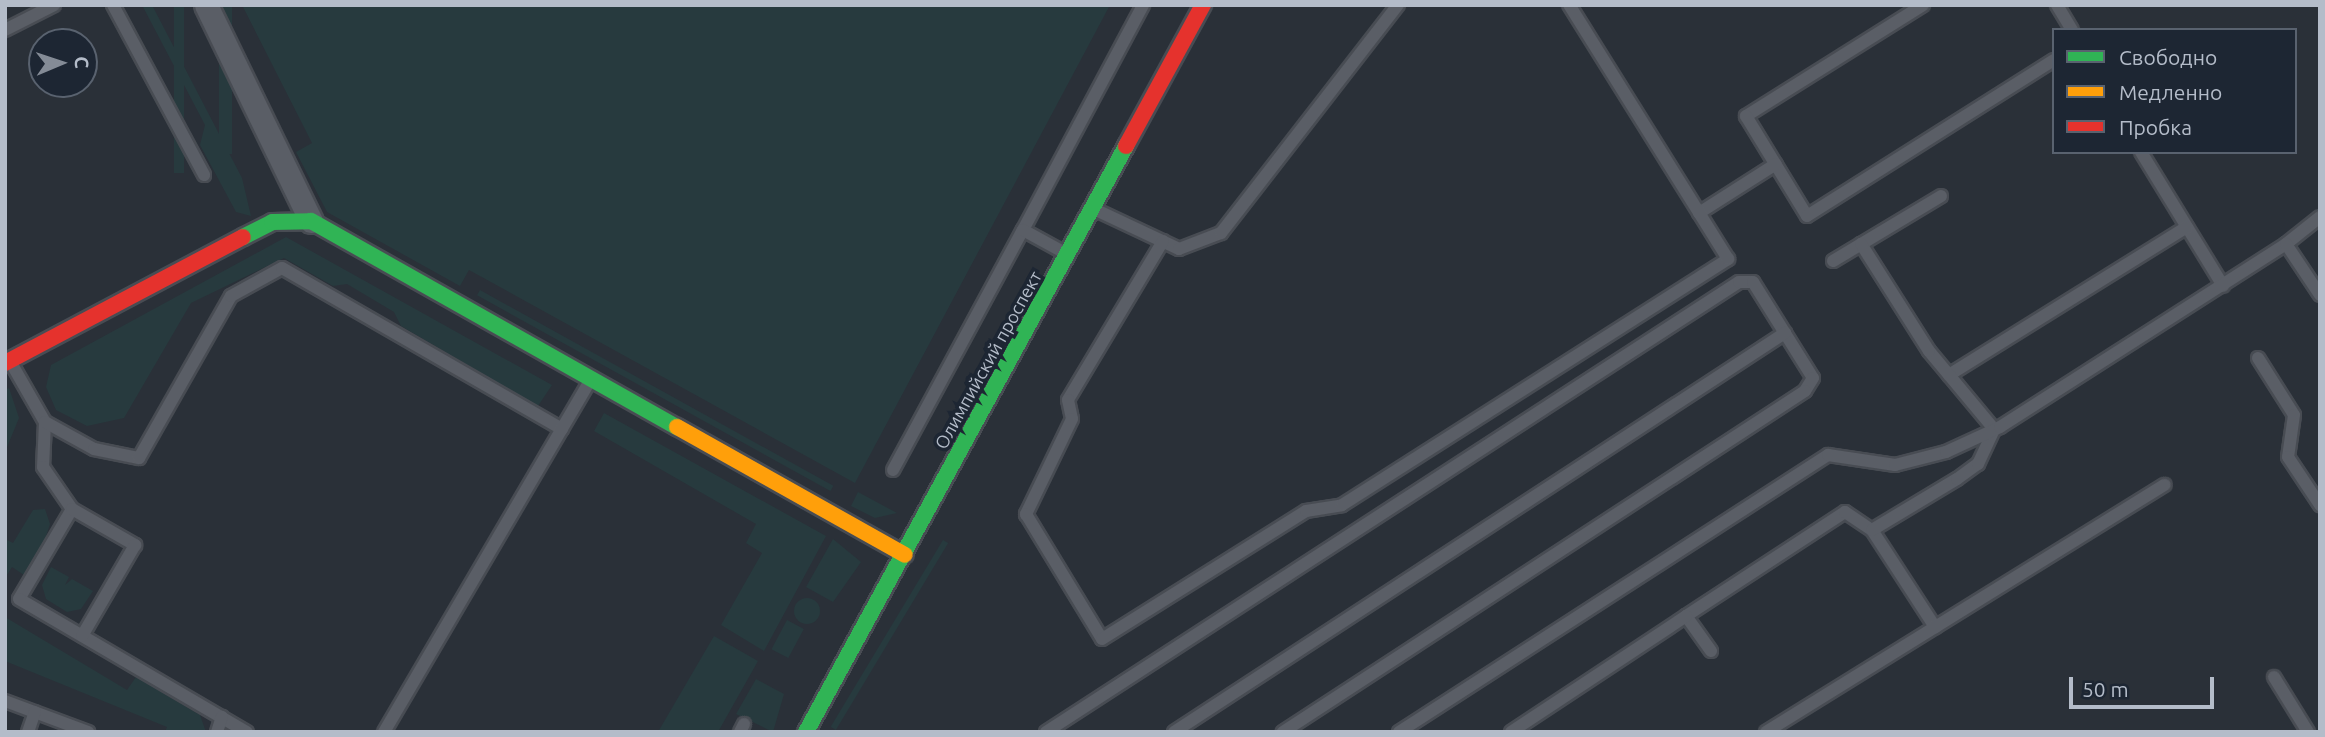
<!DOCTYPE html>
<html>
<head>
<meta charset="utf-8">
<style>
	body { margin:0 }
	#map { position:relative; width:2325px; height:737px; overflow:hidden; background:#2a3038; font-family:Ubuntu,sans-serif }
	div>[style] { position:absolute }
	.green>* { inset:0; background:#273a3e; transform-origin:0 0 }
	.round { border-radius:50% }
	.roads { filter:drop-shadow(2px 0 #484c53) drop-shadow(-2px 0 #484c53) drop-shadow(0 2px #484c53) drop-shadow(0 -2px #484c53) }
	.lane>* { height:12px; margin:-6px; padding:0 6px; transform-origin:6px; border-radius:6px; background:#5a5e66 }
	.street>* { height:23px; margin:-11.5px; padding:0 11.5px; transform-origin:11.5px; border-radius:11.5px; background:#5a5e66 }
	.fast>* { height:16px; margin:-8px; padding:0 8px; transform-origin:8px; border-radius:8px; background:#30b455 }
	.slow>* { height:16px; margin:-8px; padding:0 8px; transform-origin:8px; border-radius:8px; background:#ff9f0a }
	.jam>* { height:16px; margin:-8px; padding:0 8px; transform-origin:8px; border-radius:8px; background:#e5322d }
	span { translate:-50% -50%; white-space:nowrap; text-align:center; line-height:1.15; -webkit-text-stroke:7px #1d2633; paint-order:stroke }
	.street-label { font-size:18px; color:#b4bcc9 }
	.frame { position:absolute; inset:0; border:7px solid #b4bcc9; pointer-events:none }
	.legend { position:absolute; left:2052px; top:28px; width:245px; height:126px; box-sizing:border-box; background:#1d2633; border:2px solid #59626f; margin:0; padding:9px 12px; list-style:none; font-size:21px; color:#b4bcc9 }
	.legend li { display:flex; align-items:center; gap:14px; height:35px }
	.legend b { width:35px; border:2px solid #59626f }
	.north { position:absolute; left:28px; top:28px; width:70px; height:70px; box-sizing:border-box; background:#1d2633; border:2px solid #59626f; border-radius:50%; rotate:88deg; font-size:19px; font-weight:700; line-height:28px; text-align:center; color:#b4bcc9 }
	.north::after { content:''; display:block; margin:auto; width:24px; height:32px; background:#848b96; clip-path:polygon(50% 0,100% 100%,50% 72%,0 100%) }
	.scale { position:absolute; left:2069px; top:677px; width:145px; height:32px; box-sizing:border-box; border:4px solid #b4bcc9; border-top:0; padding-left:9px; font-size:21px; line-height:24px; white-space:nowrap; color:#b4bcc9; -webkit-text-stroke:5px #1d2633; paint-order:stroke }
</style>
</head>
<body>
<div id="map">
	<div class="green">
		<div style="clip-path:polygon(142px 5px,152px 5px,242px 178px,251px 216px,236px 212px,200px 145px,205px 125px)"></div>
		<div style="left:174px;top:5px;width:10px;height:168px"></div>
		<div style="left:219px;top:5px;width:13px;height:149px"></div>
		<div style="clip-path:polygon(242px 5px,1110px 5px,855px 483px,469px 270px,460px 286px,327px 212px,296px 152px,312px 143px)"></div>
		<div style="clip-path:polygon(286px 237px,552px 385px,538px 406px,401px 326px,394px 312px,347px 284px,333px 286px,284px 258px,191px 303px,124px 418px,87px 426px,56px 410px,46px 387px,51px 365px)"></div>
		<div style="left:480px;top:290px;width:404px;height:6px;rotate:29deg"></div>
		<div style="clip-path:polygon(9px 388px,19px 418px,5px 452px,5px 390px)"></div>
		<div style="clip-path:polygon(604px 413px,826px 536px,764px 651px,721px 625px,762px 553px,746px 543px,756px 524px,594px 431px)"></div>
		<div style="clip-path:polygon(858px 492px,897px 513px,875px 518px,851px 506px)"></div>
		<div style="clip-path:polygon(45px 509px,50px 524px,44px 542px,24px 575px,12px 567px,5px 578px,5px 539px,13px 543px,33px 510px)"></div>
		<div style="clip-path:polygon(833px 539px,861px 562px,833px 602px,806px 587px)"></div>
		<div style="left:943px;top:540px;width:6px;height:218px;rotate:31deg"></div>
		<div style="clip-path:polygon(51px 567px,69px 577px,65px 585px,72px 579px,93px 591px,81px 609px,67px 612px,46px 599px,42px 585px)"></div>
		<div class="round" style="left:794px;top:598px;width:26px;height:26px"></div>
		<div style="clip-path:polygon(5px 617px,127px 690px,136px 677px,200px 715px,206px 732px,165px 732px,167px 727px,5px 661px)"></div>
		<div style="left:787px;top:620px;width:19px;height:33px;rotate:28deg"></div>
		<div style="clip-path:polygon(714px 636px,758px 661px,718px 732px,658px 732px)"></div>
		<div style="clip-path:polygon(756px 679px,784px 694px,773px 732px,736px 714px)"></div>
	</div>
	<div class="roads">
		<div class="lane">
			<div style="left:113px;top:5px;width:193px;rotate:61.8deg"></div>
			<div style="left:1923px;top:5px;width:209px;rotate:147.9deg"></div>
			<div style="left:1746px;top:116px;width:117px;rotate:58.6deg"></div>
			<div style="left:1807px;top:216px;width:292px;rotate:-32.3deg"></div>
			<div style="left:2057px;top:5px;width:29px;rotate:59deg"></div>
			<div style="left:5px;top:30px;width:55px;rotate:-27deg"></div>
			<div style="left:2141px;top:152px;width:157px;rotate:58.5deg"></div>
			<div style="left:1094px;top:209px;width:94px;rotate:25.2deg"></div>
			<div style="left:1179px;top:249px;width:45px;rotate:-20.9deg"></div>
			<div style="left:1221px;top:233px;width:289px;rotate:-52.2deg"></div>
			<div style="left:1699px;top:213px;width:91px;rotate:-32.5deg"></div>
			<div style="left:1023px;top:230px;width:255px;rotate:-61.9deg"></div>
			<div style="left:1163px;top:241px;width:185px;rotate:120.9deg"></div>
			<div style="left:1068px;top:400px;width:19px;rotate:78deg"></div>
			<div style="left:1072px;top:419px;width:106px;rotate:115.8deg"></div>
			<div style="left:1026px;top:514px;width:146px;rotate:58.7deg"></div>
			<div style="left:1102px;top:639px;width:241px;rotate:-32.1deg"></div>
			<div style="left:1306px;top:511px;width:36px;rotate:-9deg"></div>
			<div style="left:1342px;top:505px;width:458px;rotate:-32.5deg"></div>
			<div style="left:1728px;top:259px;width:300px;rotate:-122deg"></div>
			<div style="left:2286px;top:244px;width:43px;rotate:-38.5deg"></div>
			<div style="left:1833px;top:261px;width:126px;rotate:-31deg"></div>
			<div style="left:2258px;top:358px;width:67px;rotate:57.7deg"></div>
			<div style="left:2294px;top:415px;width:42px;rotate:98.1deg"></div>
			<div style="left:2288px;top:457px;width:58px;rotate:56.3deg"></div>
			<div style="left:10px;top:361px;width:70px;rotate:60.2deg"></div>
			<div style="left:45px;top:422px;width:45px;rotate:92.5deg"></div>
			<div style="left:43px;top:467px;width:51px;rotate:55.4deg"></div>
			<div style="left:72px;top:509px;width:104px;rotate:120.5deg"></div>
			<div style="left:19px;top:599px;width:264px;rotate:30.3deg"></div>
			<div style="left:1949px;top:375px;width:280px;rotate:-31.9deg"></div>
			<div style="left:45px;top:422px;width:56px;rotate:28.9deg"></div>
			<div style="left:94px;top:449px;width:46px;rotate:11.3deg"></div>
			<div style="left:139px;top:458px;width:186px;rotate:-60.4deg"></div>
			<div style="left:231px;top:296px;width:58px;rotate:-28.8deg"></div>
			<div style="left:282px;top:268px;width:323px;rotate:29.9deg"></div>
			<div style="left:893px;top:470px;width:273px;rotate:-61.6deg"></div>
			<div style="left:1023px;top:230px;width:50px;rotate:28.6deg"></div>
			<div style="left:72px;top:509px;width:73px;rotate:29.7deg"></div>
			<div style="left:135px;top:545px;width:105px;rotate:120.2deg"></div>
			<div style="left:1872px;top:530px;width:116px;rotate:57deg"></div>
			<div style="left:1711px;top:651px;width:43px;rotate:-125.5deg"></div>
			<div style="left:1686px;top:616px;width:190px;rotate:-33.2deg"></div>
			<div style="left:1845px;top:512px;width:32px;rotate:34deg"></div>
			<div style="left:1872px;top:530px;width:99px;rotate:-31deg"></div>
			<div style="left:1957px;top:479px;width:26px;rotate:-36deg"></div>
			<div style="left:1978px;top:464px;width:38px;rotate:-65deg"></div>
			<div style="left:1994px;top:429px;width:102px;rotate:-129.8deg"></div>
			<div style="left:1929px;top:351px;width:127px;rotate:-122.4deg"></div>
			<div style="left:2274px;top:677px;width:65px;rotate:58.3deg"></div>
			<div style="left:5px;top:701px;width:89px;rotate:20.5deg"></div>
			<div style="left:28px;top:732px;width:21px;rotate:-71deg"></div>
			<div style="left:217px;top:732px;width:16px;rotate:-72deg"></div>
			<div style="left:384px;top:732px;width:409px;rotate:-59.6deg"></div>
			<div style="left:740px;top:732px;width:9px;rotate:-63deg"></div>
			<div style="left:1046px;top:732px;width:826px;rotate:-33deg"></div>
			<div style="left:1739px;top:282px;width:14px"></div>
			<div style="left:1753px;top:282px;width:113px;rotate:58deg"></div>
			<div style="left:1813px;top:378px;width:15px;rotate:122deg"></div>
			<div style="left:1805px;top:391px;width:624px;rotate:146.85deg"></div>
			<div style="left:1174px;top:732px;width:730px;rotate:-33.15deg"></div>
			<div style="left:1399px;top:732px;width:511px;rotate:-32.85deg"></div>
			<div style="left:1828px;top:455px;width:68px;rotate:8.5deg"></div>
			<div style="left:1895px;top:465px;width:53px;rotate:-14.3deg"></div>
			<div style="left:1946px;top:452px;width:60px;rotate:-24.8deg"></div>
			<div style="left:2000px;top:427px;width:340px;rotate:-32.6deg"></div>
			<div style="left:2286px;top:244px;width:61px;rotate:56.3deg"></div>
			<div style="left:1511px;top:732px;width:210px;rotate:-33.5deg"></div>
			<div style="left:1766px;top:732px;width:469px;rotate:-31.8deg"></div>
		</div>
		<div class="street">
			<div style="left:206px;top:5px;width:240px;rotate:64.1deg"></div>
		</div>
		<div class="fast">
			<div style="left:243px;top:237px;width:33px;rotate:-27deg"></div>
			<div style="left:272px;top:222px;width:39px;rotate:-1deg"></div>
			<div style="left:311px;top:221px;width:420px;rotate:29.4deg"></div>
			<div style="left:806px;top:732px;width:668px;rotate:-61.36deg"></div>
		</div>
		<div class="slow">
			<div style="left:677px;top:427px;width:261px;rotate:29.3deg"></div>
		</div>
		<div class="jam">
			<div style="left:1126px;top:146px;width:161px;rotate:-61.4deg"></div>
			<div style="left:5px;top:363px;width:269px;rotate:-27.9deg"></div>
		</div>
	</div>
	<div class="street-label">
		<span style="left:988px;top:360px;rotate:-61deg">Олимпийский проспект</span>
	</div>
	<div class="frame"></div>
	<ul class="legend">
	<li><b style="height:9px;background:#30b455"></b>Свободно</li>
	<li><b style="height:9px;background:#ff9f0a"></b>Медленно</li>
	<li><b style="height:9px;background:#e5322d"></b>Пробка</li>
	</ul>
	<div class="north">С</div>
	<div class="scale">50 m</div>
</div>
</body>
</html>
